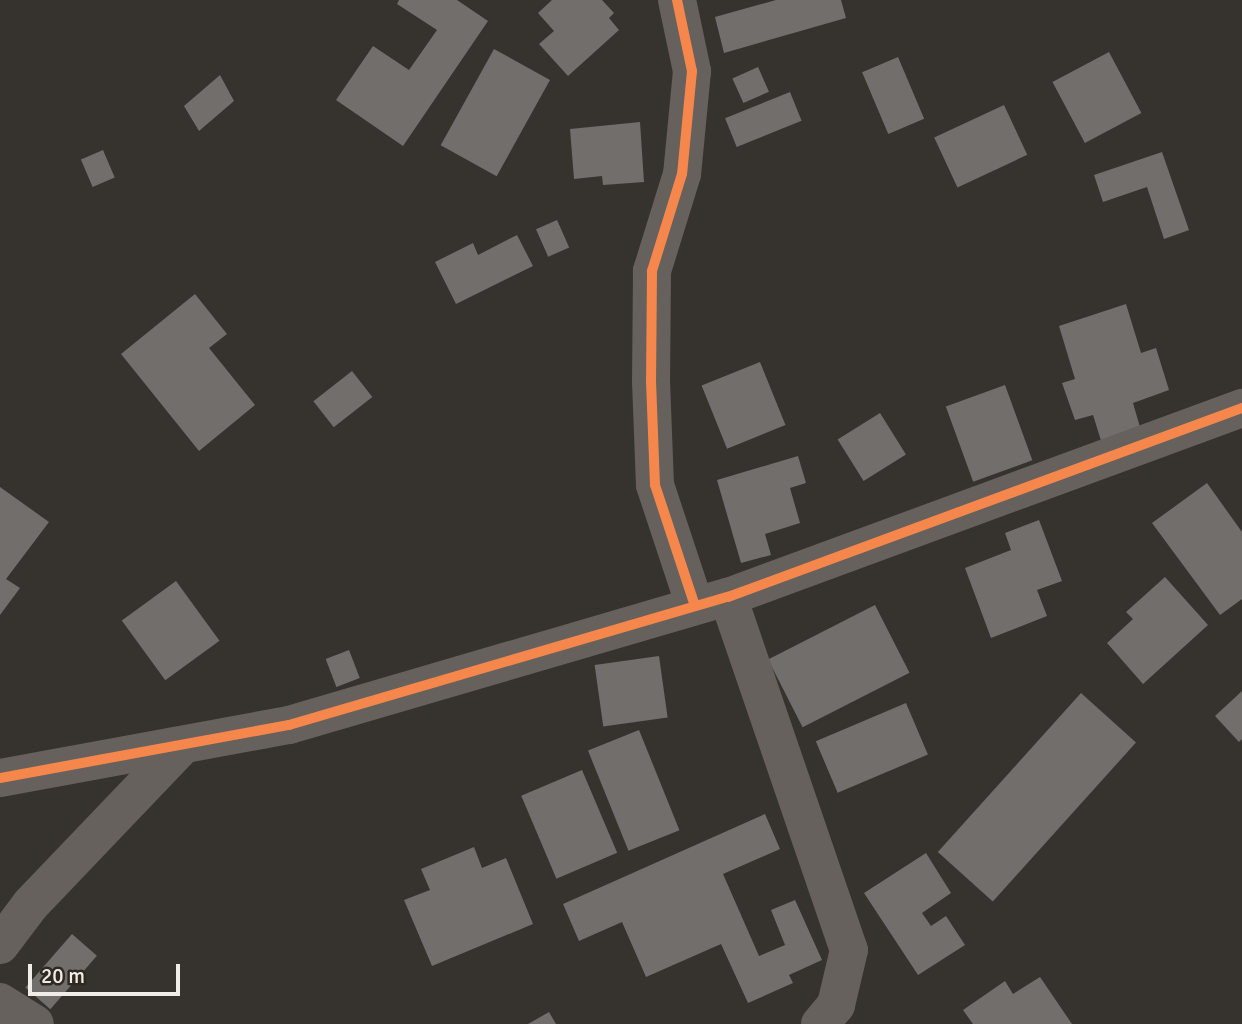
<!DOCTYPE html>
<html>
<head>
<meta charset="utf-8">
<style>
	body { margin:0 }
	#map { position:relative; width:1242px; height:1024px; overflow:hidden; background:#36332f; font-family:Signika,sans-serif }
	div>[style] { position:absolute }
	.building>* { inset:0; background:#716e6b; transform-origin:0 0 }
	.street>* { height:38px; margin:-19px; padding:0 19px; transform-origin:19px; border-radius:19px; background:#66615c }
	.cycleway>* { height:10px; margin:-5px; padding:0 5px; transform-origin:5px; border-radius:5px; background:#f5874c }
	span { translate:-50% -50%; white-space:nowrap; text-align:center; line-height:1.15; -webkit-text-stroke:7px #2f2922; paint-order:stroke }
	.scale { position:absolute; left:28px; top:964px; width:152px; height:32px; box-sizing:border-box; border:4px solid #f0ece7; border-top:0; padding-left:9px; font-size:21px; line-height:24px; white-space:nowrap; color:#f0ece7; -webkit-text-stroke:5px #2f2922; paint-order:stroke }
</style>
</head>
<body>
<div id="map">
	<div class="building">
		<div style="clip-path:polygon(399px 0,457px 0,488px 21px,403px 146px,336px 100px,373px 46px,409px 70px,437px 30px,397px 4px)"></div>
		<div style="clip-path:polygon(552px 0,602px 0,614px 13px,609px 18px,619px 30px,568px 76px,539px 44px,554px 31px,538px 13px)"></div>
		<div style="clip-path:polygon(776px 0,841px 0,846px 18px,724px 53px,715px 17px)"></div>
		<div style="left:494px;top:49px;width:64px;height:110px;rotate:29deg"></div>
		<div style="left:1109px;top:52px;width:69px;height:64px;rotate:62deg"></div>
		<div style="left:898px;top:57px;width:67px;height:39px;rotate:67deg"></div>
		<div style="left:758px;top:67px;width:27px;height:28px;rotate:66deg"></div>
		<div style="clip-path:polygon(220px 75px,234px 101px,199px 131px,184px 106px)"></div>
		<div style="left:790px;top:92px;width:31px;height:70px;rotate:68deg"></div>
		<div style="left:1004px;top:105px;width:55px;height:77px;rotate:65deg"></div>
		<div style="clip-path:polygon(640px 122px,644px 182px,603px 185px,602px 176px,574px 179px,570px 129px)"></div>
		<div style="left:103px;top:150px;width:30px;height:24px;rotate:67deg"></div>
		<div style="clip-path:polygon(1162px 152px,1189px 230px,1164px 239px,1147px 187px,1103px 202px,1094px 175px)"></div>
		<div style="left:557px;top:220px;width:30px;height:23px;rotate:66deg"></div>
		<div style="clip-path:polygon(517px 235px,533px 266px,456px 304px,435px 262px,473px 243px,478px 255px)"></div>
		<div style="clip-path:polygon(195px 294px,227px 334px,209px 348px,255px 405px,199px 451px,121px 354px)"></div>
		<div style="clip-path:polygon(1126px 304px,1141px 353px,1156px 348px,1169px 390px,1133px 403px,1142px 434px,1103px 447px,1093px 415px,1075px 420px,1062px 383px,1075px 379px,1059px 326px)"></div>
		<div style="left:760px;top:362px;width:68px;height:63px;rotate:68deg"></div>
		<div style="left:352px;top:371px;width:33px;height:49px;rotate:52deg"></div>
		<div style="left:1005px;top:385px;width:80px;height:63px;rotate:70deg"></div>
		<div style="left:880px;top:413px;width:49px;height:50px;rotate:58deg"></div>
		<div style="clip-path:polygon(798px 456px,806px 483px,790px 488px,800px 523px,765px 534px,771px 555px,741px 563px,717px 480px)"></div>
		<div style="clip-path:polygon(1207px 483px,1242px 532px,1242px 599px,1220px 615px,1152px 523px)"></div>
		<div style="clip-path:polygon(0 487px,49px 522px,6px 579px,20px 588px,0 615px)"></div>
		<div style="clip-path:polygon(1039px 520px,1062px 581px,1037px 590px,1047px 616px,991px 638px,965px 568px,1011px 550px,1005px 533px)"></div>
		<div style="clip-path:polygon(1165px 577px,1208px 625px,1143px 684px,1107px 643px,1133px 619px,1126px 612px)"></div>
		<div style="left:176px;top:581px;width:74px;height:67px;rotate:54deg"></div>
		<div style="left:875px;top:605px;width:76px;height:120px;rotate:63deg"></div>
		<div style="left:349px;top:650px;width:30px;height:25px;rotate:69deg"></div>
		<div style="left:659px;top:656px;width:62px;height:65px;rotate:82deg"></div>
		<div style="clip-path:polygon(1242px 691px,1242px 739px,1239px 742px,1215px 716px)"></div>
		<div style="left:1081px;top:693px;width:74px;height:214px;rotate:42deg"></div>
		<div style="left:906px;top:703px;width:56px;height:98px;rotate:67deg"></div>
		<div style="left:639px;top:730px;width:108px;height:55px;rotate:68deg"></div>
		<div style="left:582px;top:770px;width:90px;height:66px;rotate:67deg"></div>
		<div style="clip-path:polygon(765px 814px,780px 849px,723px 874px,759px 956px,785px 945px,771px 910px,795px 900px,822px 960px,789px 975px,793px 983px,748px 1003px,721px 944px,646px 977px,622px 922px,579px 941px,563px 904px)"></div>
		<div style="clip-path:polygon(474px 847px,482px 868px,506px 858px,533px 924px,432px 966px,404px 900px,430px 890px,421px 869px)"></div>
		<div style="clip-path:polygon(926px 853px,951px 893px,922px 913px,931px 926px,946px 916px,965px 945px,918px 975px,864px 893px)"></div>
		<div style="left:72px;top:934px;width:33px;height:71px;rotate:41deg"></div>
		<div style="clip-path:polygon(1040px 977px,1072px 1024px,973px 1024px,963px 1010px,1005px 981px,1013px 994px)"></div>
		<div style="clip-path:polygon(549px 1012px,556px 1024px,528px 1024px)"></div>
	</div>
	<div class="street">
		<div style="left:677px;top:0;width:73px;rotate:78.1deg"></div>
		<div style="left:692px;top:71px;width:103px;rotate:95.5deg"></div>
		<div style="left:682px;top:174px;width:102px;rotate:107.2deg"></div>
		<div style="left:652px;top:271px;width:110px;rotate:90.5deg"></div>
		<div style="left:651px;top:381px;width:104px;rotate:87.8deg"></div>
		<div style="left:655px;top:485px;width:127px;rotate:71.7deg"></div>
		<div style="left:728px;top:597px;width:373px;rotate:71.1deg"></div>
		<div style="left:849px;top:950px;width:57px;rotate:103.3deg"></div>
		<div style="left:836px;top:1005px;width:25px;rotate:130deg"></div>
		<div style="left:0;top:778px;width:294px;rotate:-10.4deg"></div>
		<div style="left:289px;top:725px;width:457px;rotate:-16.3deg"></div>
		<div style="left:728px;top:597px;width:548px;rotate:-20.19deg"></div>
		<div style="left:0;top:945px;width:51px;rotate:-52.9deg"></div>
		<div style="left:31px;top:904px;width:216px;rotate:-46.3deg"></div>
		<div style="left:0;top:1002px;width:41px;rotate:32.2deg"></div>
	</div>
	<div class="cycleway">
		<div style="left:677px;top:0;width:73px;rotate:78.1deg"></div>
		<div style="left:692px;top:71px;width:103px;rotate:95.5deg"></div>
		<div style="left:682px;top:174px;width:102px;rotate:107.2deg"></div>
		<div style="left:652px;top:271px;width:110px;rotate:90.5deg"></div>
		<div style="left:651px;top:381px;width:104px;rotate:87.8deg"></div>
		<div style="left:655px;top:485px;width:127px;rotate:71.7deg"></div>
		<div style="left:0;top:778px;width:294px;rotate:-10.4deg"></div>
		<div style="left:289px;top:725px;width:457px;rotate:-16.3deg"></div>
		<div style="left:728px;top:597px;width:548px;rotate:-20.19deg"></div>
	</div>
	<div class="scale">20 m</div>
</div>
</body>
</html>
